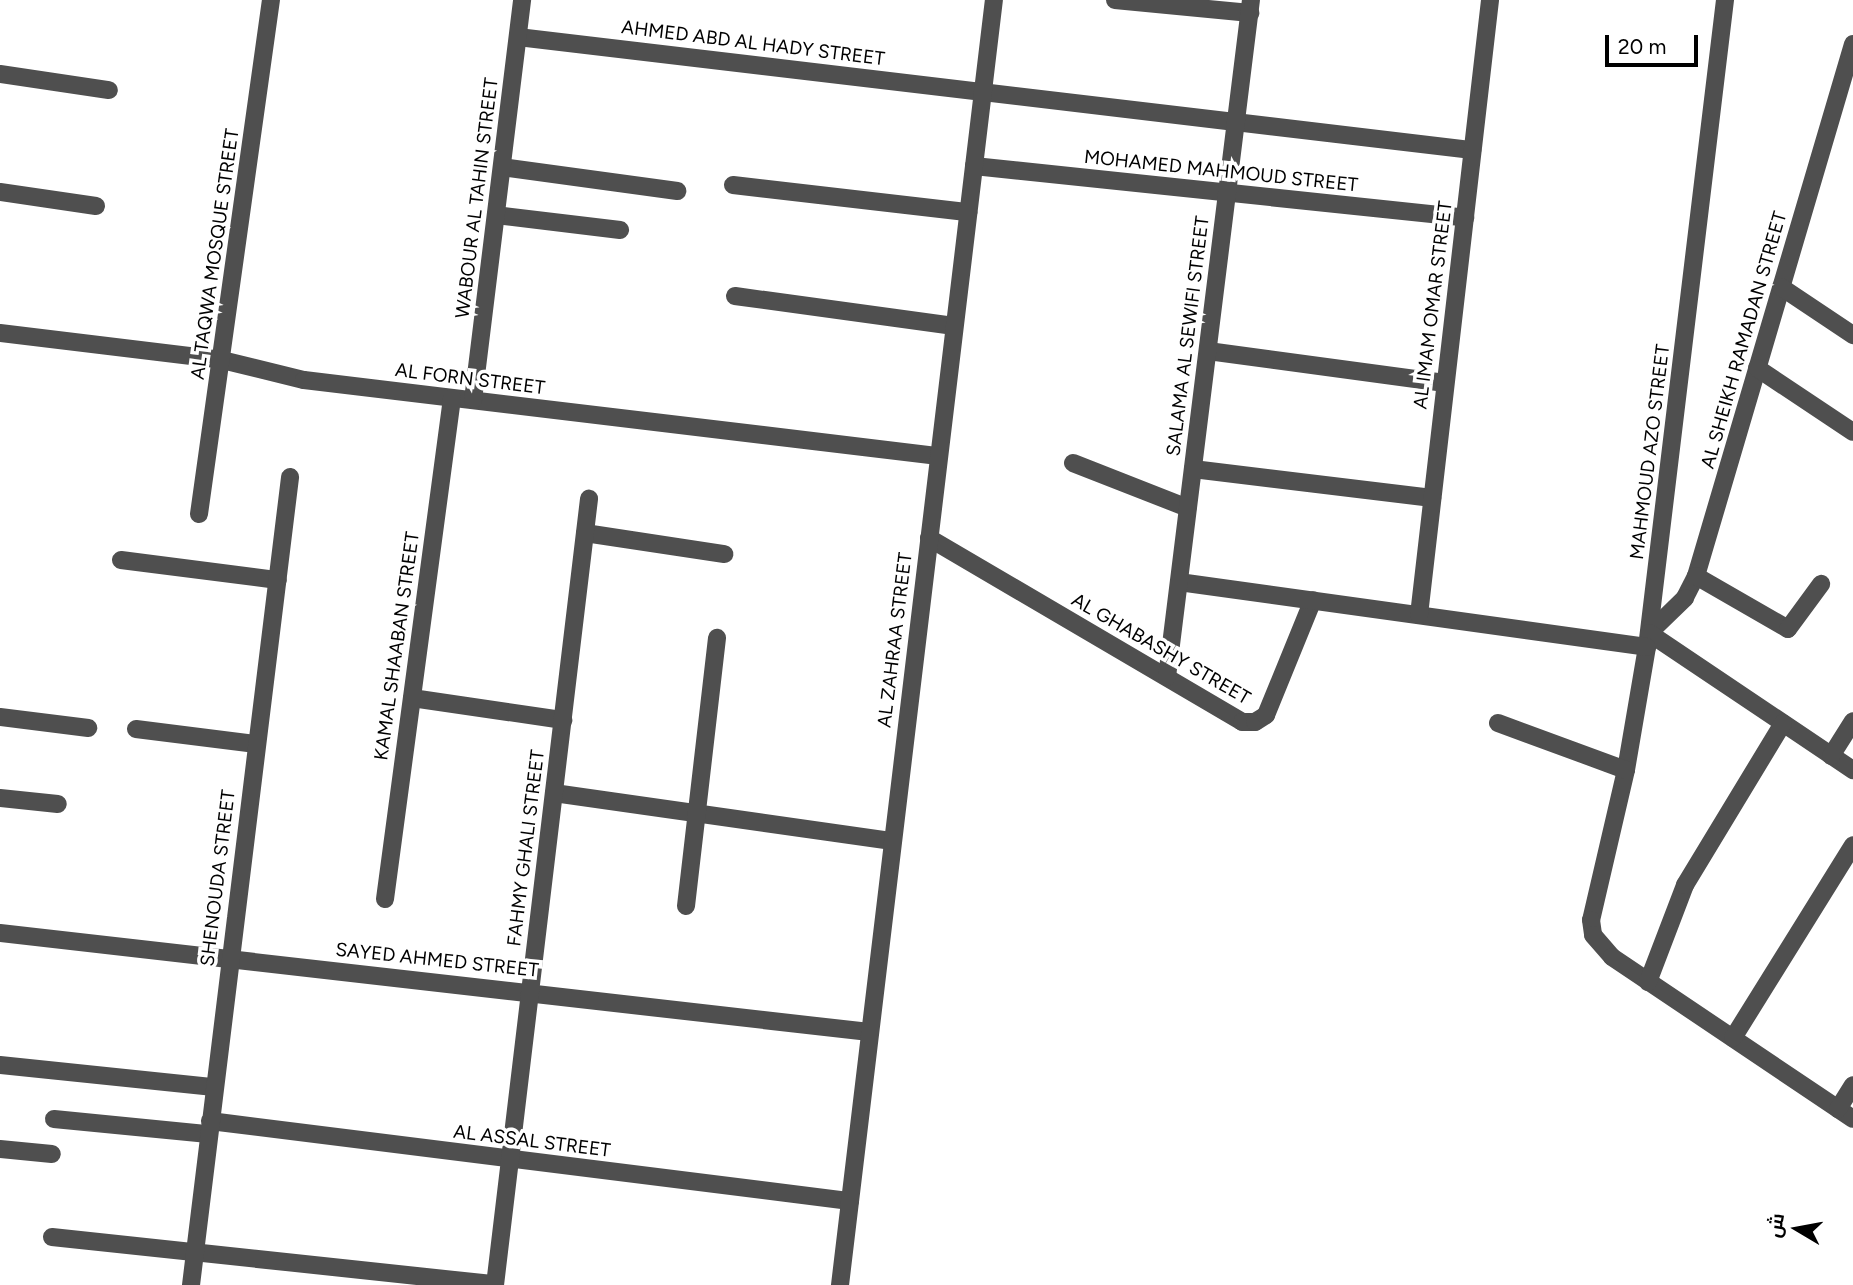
<!DOCTYPE html>
<html>
<head>
<meta charset="utf-8">
<style>
	body { margin:0 }
	#map { position:relative; width:1853px; height:1285px; overflow:hidden; background:#fff; font-family:Figtree,Cairo,sans-serif }
	div>[style] { position:absolute }
	.minor>* { height:18px; margin:-9px; padding:0 9px; transform-origin:9px; border-radius:9px; background:#4f4f4f }
	span { translate:-50% -50%; white-space:nowrap; text-align:center; line-height:1.15; -webkit-text-stroke:7px #fff; paint-order:stroke }
	.street-label { font-size:19px; color:#000 }
	.north { position:absolute; left:1762px; top:1194px; width:70px; height:70px; -webkit-text-stroke:5px #fff; paint-order:stroke; rotate:280deg; font-size:19px; font-weight:700; line-height:28px; text-align:center; color:#000 }
	.north::after { content:''; display:block; margin:auto; width:24px; height:32px; background:#000; clip-path:polygon(50% 0,100% 100%,50% 72%,0 100%) }
	.scale { position:absolute; left:1605px; top:35px; width:93px; height:32px; box-sizing:border-box; border:4px solid #000; border-top:0; padding-left:9px; font-size:21px; line-height:24px; white-space:nowrap; color:#000; -webkit-text-stroke:5px #fff; paint-order:stroke }
</style>
</head>
<body>
<div id="map">
	<div class="minor">
		<div style="left:1115px;top:0;width:136px;rotate:5.5deg"></div>
		<div style="left:1725px;top:0;width:652px;rotate:96.87deg"></div>
		<div style="left:1647px;top:647px;width:125px;rotate:99.7deg"></div>
		<div style="left:1626px;top:770px;width:154px;rotate:103.1deg"></div>
		<div style="left:1591px;top:920px;width:15px;rotate:82deg"></div>
		<div style="left:1593px;top:935px;width:29px;rotate:49deg"></div>
		<div style="left:1612px;top:957px;width:290px;rotate:33.9deg"></div>
		<div style="left:518px;top:37px;width:961px;rotate:6.76deg"></div>
		<div style="left:1853px;top:44px;width:555px;rotate:106.44deg"></div>
		<div style="left:1696px;top:576px;width:25px;rotate:117deg"></div>
		<div style="left:1685px;top:598px;width:50px;rotate:135.8deg"></div>
		<div style="left:1649px;top:633px;width:246px;rotate:33.9deg"></div>
		<div style="left:0;top:74px;width:110px;rotate:8.4deg"></div>
		<div style="left:974px;top:166px;width:494px;rotate:6deg"></div>
		<div style="left:502px;top:167px;width:177px;rotate:7.8deg"></div>
		<div style="left:733px;top:185px;width:237px;rotate:6.6deg"></div>
		<div style="left:0;top:192px;width:97px;rotate:8.3deg"></div>
		<div style="left:496px;top:215px;width:125px;rotate:6.9deg"></div>
		<div style="left:1781px;top:287px;width:87px;rotate:33.7deg"></div>
		<div style="left:735px;top:296px;width:221px;rotate:7.8deg"></div>
		<div style="left:0;top:333px;width:224px;rotate:6.9deg"></div>
		<div style="left:222px;top:360px;width:84px;rotate:13.7deg"></div>
		<div style="left:304px;top:380px;width:639px;rotate:6.84deg"></div>
		<div style="left:1208px;top:351px;width:239px;rotate:7.7deg"></div>
		<div style="left:1757px;top:368px;width:115px;rotate:33.7deg"></div>
		<div style="left:473px;top:400px;width:403px;rotate:-83deg"></div>
		<div style="left:1073px;top:463px;width:123px;rotate:21.4deg"></div>
		<div style="left:1193px;top:469px;width:241px;rotate:6.9deg"></div>
		<div style="left:199px;top:514px;width:519px;rotate:-82.03deg"></div>
		<div style="left:585px;top:533px;width:141px;rotate:8.6deg"></div>
		<div style="left:929px;top:538px;width:363px;rotate:30.4deg"></div>
		<div style="left:1242px;top:722px;width:13px"></div>
		<div style="left:1255px;top:722px;width:13px;rotate:-32deg"></div>
		<div style="left:1266px;top:715px;width:124px;rotate:-67.8deg"></div>
		<div style="left:121px;top:560px;width:158px;rotate:7.3deg"></div>
		<div style="left:1696px;top:576px;width:106px;rotate:29.9deg"></div>
		<div style="left:1788px;top:629px;width:56px;rotate:-53.7deg"></div>
		<div style="left:1179px;top:582px;width:472px;rotate:7.9deg"></div>
		<div style="left:1419px;top:615px;width:619px;rotate:-83.41deg"></div>
		<div style="left:1167px;top:677px;width:682px;rotate:-82.93deg"></div>
		<div style="left:412px;top:698px;width:153px;rotate:8.3deg"></div>
		<div style="left:0;top:717px;width:89px;rotate:7.1deg"></div>
		<div style="left:1498px;top:723px;width:136px;rotate:20.2deg"></div>
		<div style="left:136px;top:729px;width:121px;rotate:7.1deg"></div>
		<div style="left:1831px;top:756px;width:41px;rotate:-57.8deg"></div>
		<div style="left:554px;top:793px;width:340px;rotate:8.1deg"></div>
		<div style="left:0;top:798px;width:58px;rotate:5.9deg"></div>
		<div style="left:385px;top:899px;width:505px;rotate:-82.38deg"></div>
		<div style="left:686px;top:906px;width:270px;rotate:-83.4deg"></div>
		<div style="left:0;top:933px;width:875px;rotate:6.5deg"></div>
		<div style="left:1648px;top:982px;width:104px;rotate:-69.1deg"></div>
		<div style="left:1685px;top:885px;width:189px;rotate:-58.8deg"></div>
		<div style="left:1733px;top:1038px;width:227px;rotate:-58.1deg"></div>
		<div style="left:0;top:1065px;width:215px;rotate:5.9deg"></div>
		<div style="left:1838px;top:1109px;width:28px;rotate:-58deg"></div>
		<div style="left:54px;top:1119px;width:155px;rotate:5.6deg"></div>
		<div style="left:210px;top:1121px;width:645px;rotate:7.13deg"></div>
		<div style="left:0;top:1149px;width:52px;rotate:5.5deg"></div>
		<div style="left:52px;top:1237px;width:445px;rotate:6.1deg"></div>
		<div style="left:191px;top:1285px;width:814px;rotate:-83.01deg"></div>
		<div style="left:495px;top:1285px;width:792px;rotate:-83.18deg"></div>
		<div style="left:840px;top:1285px;width:1294px;rotate:-83.17deg"></div>
	</div>
	<div class="street-label">
		<span style="left:753px;top:43px;rotate:7deg">AHMED ABD AL HADY STREET</span>
		<span style="left:1221px;top:171px;rotate:6deg">MOHAMED MAHMOUD STREET</span>
		<span style="left:477px;top:198px;rotate:-83deg">WABOUR AL TAHIN STREET</span>
		<span style="left:215px;top:254px;rotate:-82deg">AL TAQWA MOSQUE STREET</span>
		<span style="left:1433px;top:305px;rotate:-83deg">AL IMAM OMAR STREET</span>
		<span style="left:1188px;top:336px;rotate:-83deg">SALAMA AL SEWIFI STREET</span>
		<span style="left:1744px;top:340px;rotate:-74deg">AL SHEIKH RAMADAN STREET</span>
		<span style="left:470px;top:379px;rotate:7deg">AL FORN STREET</span>
		<span style="left:1650px;top:452px;rotate:-83deg">MAHMOUD AZO STREET</span>
		<span style="left:895px;top:640px;rotate:-83deg">AL ZAHRAA STREET</span>
		<span style="left:397px;top:646px;rotate:-82deg">KAMAL SHAABAN STREET</span>
		<span style="left:1161px;top:649px;rotate:30deg">AL GHABASHY STREET</span>
		<span style="left:526px;top:848px;rotate:-83deg">FAHMY GHALI STREET</span>
		<span style="left:218px;top:878px;rotate:-83deg">SHENOUDA STREET</span>
		<span style="left:437px;top:960px;rotate:6deg">SAYED AHMED STREET</span>
		<span style="left:532px;top:1141px;rotate:7deg">AL ASSAL STREET</span>
	</div>
	<div class="north">ش</div>
	<div class="scale">20 m</div>
</div>
</body>
</html>
